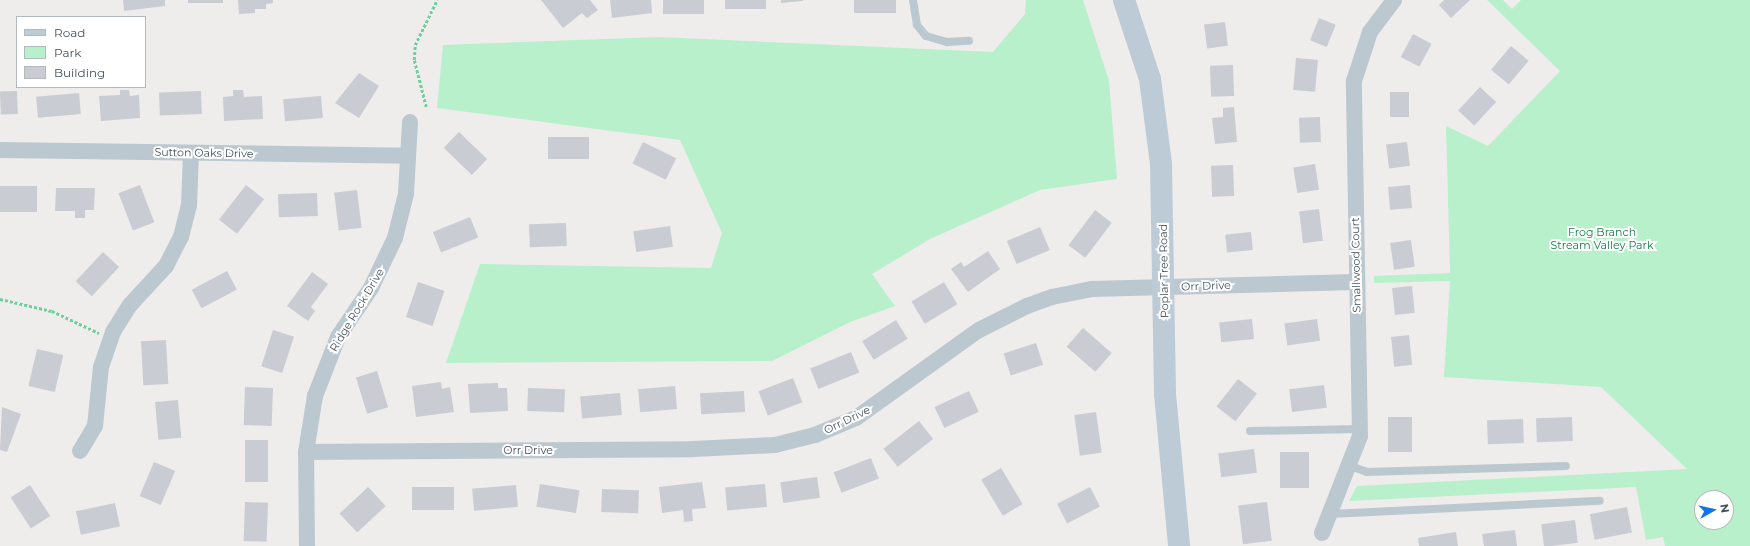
<!DOCTYPE html>
<html>
<head>
<meta charset="utf-8">
<style>
	body { margin:0 }
	#map { position:relative; width:1750px; height:546px; overflow:hidden; background:#efecec; font-family:Montserrat,sans-serif }
	div>[style] { position:absolute }
	.green>* { inset:0; background:#b7f0cb }
	.building>* { inset:0; background:#c9ccd2; transform-origin:0 0 }
	.path>* { height:2.5px; margin-top:-1.25px; transform-origin:0; background:repeating-linear-gradient(90deg,#6ed09c 0 3px,transparent 0 5px) }
	.lane>* { height:8px; margin:-4px; padding:0 4px; transform-origin:4px; border-radius:4px; background:#bcc8d0 }
	.street>* { height:16px; margin:-8px; padding:0 8px; transform-origin:8px; border-radius:8px; background:#bcc8d0 }
	.secondary>* { height:22px; margin:-11px; padding:0 11px; transform-origin:11px; border-radius:11px; background:#bdcbd7 }
	span { translate:-50% -50%; white-space:nowrap; text-align:center; line-height:1.15; -webkit-text-stroke:4px #fff; paint-order:stroke }
	.street-label { font-size:11px; color:#44515a }
	.park-label { font-size:11px; color:#127e44 }
	.legend { position:absolute; left:16px; top:16px; width:130px; height:72px; box-sizing:border-box; background:#fff; border:1px solid #b4b9bd; margin:0; padding:5px 7px; list-style:none; font-size:12px; color:#44515a }
	.legend li { display:flex; align-items:center; gap:8px; height:20px }
	.legend b { width:20px; border:1px solid #b4b9bd }
	.north { position:absolute; left:1694px; top:490px; width:40px; height:40px; box-sizing:border-box; background:#fff; border:1px solid #b4b9bd; border-radius:50%; rotate:82deg; font-size:11px; font-weight:700; line-height:16px; text-align:center; color:#44515a }
	.north::after { content:''; display:block; margin:auto; width:14px; height:18px; background:#1075e5; clip-path:polygon(50% 0,100% 100%,50% 72%,0 100%) }
</style>
</head>
<body>
<div id="map">
	<div class="green">
		<div style="clip-path:polygon(1026px 0,1083px 0,1109px 81px,1117px 179px,1040px 190px,930px 239px,872px 274px,895px 306px,850px 322px,772px 361px,446px 363px,480px 264px,711px 268px,722px 233px,680px 140px,437px 108px,443px 45px,659px 37px,993px 52px,1025px 14px)"></div>
		<div style="clip-path:polygon(evenodd,1487px 0,1503px 0,1512px 9px,1521px 0,1750px 0,1750px 546px,1665px 546px,1663px 537px,1646px 540px,1636px 487px,1349px 501px,1357px 486px,1687px 469px,1601px 387px,1444px 377px,1450px 281px,1374px 283px,1374px 276px,1450px 273px,1446px 126px,1488px 146px,1560px 71px,1487px 0,1702px 498px,1726px 498px,1726px 522px,1702px 522px,1702px 498px)"></div>
	</div>
	<div class="building">
		<div style="clip-path:polygon(123px 0,165px 0,165px 6px,124px 11px)"></div>
		<div style="left:188px;top:0;width:35px;height:3px"></div>
		<div style="clip-path:polygon(238px 0,273px 0,273px 3px,266px 4px,266px 9px,255px 9px,255px 13px,239px 14px)"></div>
		<div style="clip-path:polygon(541px 0,590px 0,598px 10px,587px 18px,582px 13px,563px 28px)"></div>
		<div style="clip-path:polygon(610px 0,651px 0,652px 13px,612px 18px)"></div>
		<div style="left:663px;top:0;width:41px;height:14px"></div>
		<div style="left:725px;top:0;width:41px;height:9px"></div>
		<div style="clip-path:polygon(781px 0,803px 0,803px 1px,781px 3px)"></div>
		<div style="left:854px;top:0;width:42px;height:13px"></div>
		<div style="clip-path:polygon(1444px 0,1470px 0,1451px 18px,1439px 5px)"></div>
		<div style="left:1319px;top:18px;width:18px;height:24px;rotate:22deg"></div>
		<div style="left:1225px;top:22px;width:24px;height:21px;rotate:83deg"></div>
		<div style="left:1413px;top:34px;width:21px;height:26px;rotate:28deg"></div>
		<div style="left:1511px;top:46px;width:23px;height:31px;rotate:40deg"></div>
		<div style="left:1296px;top:58px;width:22px;height:32px;rotate:5deg"></div>
		<div style="left:1233px;top:65px;width:31px;height:23px;rotate:88deg"></div>
		<div style="clip-path:polygon(359px 73px,379px 86px,359px 118px,335px 103px)"></div>
		<div style="left:1480px;top:87px;width:22px;height:32px;rotate:43deg"></div>
		<div style="clip-path:polygon(120px 90px,129px 90px,130px 96px,139px 95px,140px 118px,101px 121px,99px 96px,120px 95px)"></div>
		<div style="clip-path:polygon(233px 90px,243px 90px,244px 97px,262px 96px,263px 119px,224px 121px,223px 97px,233px 96px)"></div>
		<div style="left:17px;top:91px;width:23px;height:17px;rotate:88deg"></div>
		<div style="left:201px;top:91px;width:23px;height:42px;rotate:88deg"></div>
		<div style="left:1390px;top:92px;width:19px;height:25px"></div>
		<div style="left:79px;top:93px;width:21px;height:43px;rotate:85deg"></div>
		<div style="left:321px;top:96px;width:22px;height:38px;rotate:85deg"></div>
		<div style="clip-path:polygon(1234px 107px,1237px 142px,1215px 144px,1212px 118px,1223px 117px,1223px 108px)"></div>
		<div style="left:1320px;top:117px;width:25px;height:21px;rotate:88deg"></div>
		<div style="left:459px;top:132px;width:39px;height:22px;rotate:44deg"></div>
		<div style="left:589px;top:137px;width:22px;height:41px;rotate:90deg"></div>
		<div style="left:643px;top:142px;width:37px;height:24px;rotate:26deg"></div>
		<div style="left:1407px;top:142px;width:24px;height:21px;rotate:83deg"></div>
		<div style="left:1315px;top:164px;width:26px;height:22px;rotate:81deg"></div>
		<div style="left:1233px;top:165px;width:31px;height:22px;rotate:88deg"></div>
		<div style="left:140px;top:185px;width:40px;height:23px;rotate:69deg"></div>
		<div style="left:246px;top:185px;width:23px;height:44px;rotate:38deg"></div>
		<div style="left:1410px;top:185px;width:23px;height:22px;rotate:85deg"></div>
		<div style="left:0;top:186px;width:37px;height:26px"></div>
		<div style="clip-path:polygon(56px 188px,95px 188px,94px 210px,85px 210px,85px 218px,75px 218px,75px 211px,55px 211px)"></div>
		<div style="left:357px;top:190px;width:38px;height:23px;rotate:83deg"></div>
		<div style="left:317px;top:193px;width:23px;height:39px;rotate:88deg"></div>
		<div style="left:1319px;top:209px;width:32px;height:20px;rotate:83deg"></div>
		<div style="left:1095px;top:210px;width:21px;height:44px;rotate:37deg"></div>
		<div style="left:470px;top:217px;width:22px;height:40px;rotate:68deg"></div>
		<div style="left:566px;top:223px;width:23px;height:37px;rotate:88deg"></div>
		<div style="left:670px;top:226px;width:21px;height:37px;rotate:82deg"></div>
		<div style="left:1040px;top:227px;width:25px;height:36px;rotate:67deg"></div>
		<div style="left:1251px;top:232px;width:18px;height:26px;rotate:84deg"></div>
		<div style="left:1411px;top:240px;width:27px;height:21px;rotate:82deg"></div>
		<div style="clip-path:polygon(988px 251px,1000px 269px,968px 292px,951px 269px,961px 262px,964px 267px)"></div>
		<div style="left:103px;top:252px;width:22px;height:40px;rotate:43deg"></div>
		<div style="left:227px;top:271px;width:21px;height:40px;rotate:62deg"></div>
		<div style="clip-path:polygon(312px 272px,328px 284px,311px 307px,315px 311px,308px 321px,287px 306px)"></div>
		<div style="left:418px;top:282px;width:28px;height:37px;rotate:19deg"></div>
		<div style="left:944px;top:282px;width:26px;height:38px;rotate:59deg"></div>
		<div style="left:1412px;top:286px;width:27px;height:20px;rotate:84deg"></div>
		<div style="left:1252px;top:319px;width:20px;height:33px;rotate:84deg"></div>
		<div style="left:1317px;top:319px;width:22px;height:33px;rotate:82deg"></div>
		<div style="left:896px;top:320px;width:22px;height:40px;rotate:58deg"></div>
		<div style="left:1083px;top:328px;width:38px;height:25px;rotate:41deg"></div>
		<div style="left:273px;top:330px;width:22px;height:38px;rotate:18deg"></div>
		<div style="left:1409px;top:335px;width:30px;height:18px;rotate:84deg"></div>
		<div style="left:166px;top:340px;width:44px;height:25px;rotate:87deg"></div>
		<div style="left:1036px;top:343px;width:23px;height:34px;rotate:72deg"></div>
		<div style="left:37px;top:349px;width:27px;height:38px;rotate:13deg"></div>
		<div style="left:851px;top:352px;width:22px;height:44px;rotate:68deg"></div>
		<div style="left:377px;top:371px;width:38px;height:22px;rotate:73deg"></div>
		<div style="left:793px;top:378px;width:26px;height:37px;rotate:69deg"></div>
		<div style="left:1238px;top:379px;width:24px;height:35px;rotate:38deg"></div>
		<div style="clip-path:polygon(441px 382px,442px 389px,450px 387px,454px 412px,416px 417px,412px 386px)"></div>
		<div style="clip-path:polygon(498px 383px,498px 388px,507px 388px,508px 411px,470px 413px,468px 384px)"></div>
		<div style="left:1324px;top:385px;width:23px;height:35px;rotate:83deg"></div>
		<div style="left:675px;top:386px;width:23px;height:37px;rotate:85deg"></div>
		<div style="left:245px;top:387px;width:28px;height:38px;rotate:2deg"></div>
		<div style="left:528px;top:388px;width:37px;height:23px;rotate:2deg"></div>
		<div style="left:744px;top:391px;width:21px;height:44px;rotate:87deg"></div>
		<div style="left:969px;top:391px;width:23px;height:38px;rotate:65deg"></div>
		<div style="left:620px;top:393px;width:22px;height:40px;rotate:85deg"></div>
		<div style="left:178px;top:400px;width:38px;height:23px;rotate:85deg"></div>
		<div style="clip-path:polygon(2px 407px,21px 414px,7px 452px,0 450px)"></div>
		<div style="left:1096px;top:412px;width:41px;height:22px;rotate:82deg"></div>
		<div style="left:1388px;top:417px;width:24px;height:35px"></div>
		<div style="left:1572px;top:417px;width:24px;height:36px;rotate:88deg"></div>
		<div style="left:1523px;top:419px;width:24px;height:36px;rotate:88deg"></div>
		<div style="left:919px;top:421px;width:23px;height:45px;rotate:52deg"></div>
		<div style="left:245px;top:440px;width:23px;height:42px"></div>
		<div style="left:1254px;top:449px;width:24px;height:36px;rotate:83deg"></div>
		<div style="left:1280px;top:452px;width:29px;height:36px"></div>
		<div style="left:871px;top:458px;width:22px;height:40px;rotate:69deg"></div>
		<div style="left:154px;top:462px;width:23px;height:37px;rotate:23deg"></div>
		<div style="left:1001px;top:468px;width:42px;height:23px;rotate:59deg"></div>
		<div style="left:817px;top:477px;width:21px;height:37px;rotate:82deg"></div>
		<div style="clip-path:polygon(702px 482px,706px 508px,692px 509px,693px 521px,684px 522px,683px 510px,662px 513px,659px 487px)"></div>
		<div style="left:540px;top:484px;width:40px;height:23px;rotate:9deg"></div>
		<div style="left:765px;top:484px;width:23px;height:40px;rotate:85deg"></div>
		<div style="left:30px;top:485px;width:37px;height:23px;rotate:57deg"></div>
		<div style="left:516px;top:485px;width:22px;height:44px;rotate:85deg"></div>
		<div style="left:368px;top:487px;width:26px;height:39px;rotate:47deg"></div>
		<div style="left:412px;top:487px;width:42px;height:23px"></div>
		<div style="left:1090px;top:487px;width:22px;height:37px;rotate:63deg"></div>
		<div style="left:602px;top:489px;width:37px;height:23px;rotate:2deg"></div>
		<div style="left:245px;top:502px;width:23px;height:39px;rotate:2deg"></div>
		<div style="left:1267px;top:502px;width:39px;height:29px;rotate:83deg"></div>
		<div style="left:115px;top:503px;width:24px;height:40px;rotate:78deg"></div>
		<div style="left:1627px;top:507px;width:26px;height:38px;rotate:79deg"></div>
		<div style="left:1575px;top:520px;width:23px;height:34px;rotate:83deg"></div>
		<div style="clip-path:polygon(1515px 530px,1517px 546px,1484px 546px,1482px 534px)"></div>
		<div style="clip-path:polygon(1456px 532px,1458px 546px,1419px 546px,1418px 538px)"></div>
	</div>
	<div class="path">
		<div style="left:426px;top:107px;width:49px;rotate:-104.3deg"></div>
		<div style="left:414px;top:60px;width:15px;rotate:-86deg"></div>
		<div style="left:415px;top:45px;width:50px;rotate:-63.9deg"></div>
		<div style="left:0;top:299px;width:53px;rotate:13deg"></div>
		<div style="left:52px;top:311px;width:52px;rotate:25.1deg"></div>
	</div>
	<div class="lane">
		<div style="left:913px;top:0;width:25px;rotate:81deg"></div>
		<div style="left:917px;top:25px;width:14px;rotate:51deg"></div>
		<div style="left:926px;top:36px;width:22px;rotate:16deg"></div>
		<div style="left:947px;top:42px;width:22px;rotate:-3deg"></div>
		<div style="left:1250px;top:431px;width:110px;rotate:-1deg"></div>
		<div style="left:1350px;top:466px;width:18px;rotate:19deg"></div>
		<div style="left:1367px;top:472px;width:199px;rotate:-1.7deg"></div>
		<div style="left:1330px;top:514px;width:270px;rotate:-2.8deg"></div>
	</div>
	<div class="street">
		<div style="left:0;top:150px;width:408px;rotate:0.8deg"></div>
		<div style="left:80px;top:451px;width:29px;rotate:-59deg"></div>
		<div style="left:95px;top:426px;width:59px;rotate:-84.2deg"></div>
		<div style="left:101px;top:367px;width:37px;rotate:-71deg"></div>
		<div style="left:113px;top:332px;width:32px;rotate:-58deg"></div>
		<div style="left:130px;top:305px;width:53px;rotate:-47.3deg"></div>
		<div style="left:166px;top:266px;width:33px;rotate:-63deg"></div>
		<div style="left:181px;top:237px;width:32px;rotate:-76deg"></div>
		<div style="left:189px;top:206px;width:53px;rotate:-87.8deg"></div>
		<div style="left:306px;top:452px;width:387px;rotate:-0.4deg"></div>
		<div style="left:693px;top:449px;width:82px;rotate:-2.8deg"></div>
		<div style="left:775px;top:445px;width:41px;rotate:-14deg"></div>
		<div style="left:815px;top:435px;width:44px;rotate:-22.5deg"></div>
		<div style="left:856px;top:418px;width:151px;rotate:-35.6deg"></div>
		<div style="left:979px;top:330px;width:54px;rotate:-26.6deg"></div>
		<div style="left:1027px;top:306px;width:27px;rotate:-20deg"></div>
		<div style="left:1052px;top:297px;width:41px;rotate:-11.3deg"></div>
		<div style="left:1092px;top:289px;width:264px;rotate:-1.5deg"></div>
		<div style="left:1322px;top:533px;width:104px;rotate:-68.6deg"></div>
		<div style="left:1360px;top:436px;width:355px;rotate:-91deg"></div>
		<div style="left:1354px;top:81px;width:52px;rotate:-71.9deg"></div>
		<div style="left:1370px;top:32px;width:40px;rotate:-53deg"></div>
		<div style="left:307px;top:546px;width:94px;rotate:-90.6deg"></div>
		<div style="left:306px;top:452px;width:57px;rotate:-80.9deg"></div>
		<div style="left:315px;top:396px;width:63px;rotate:-68.7deg"></div>
		<div style="left:338px;top:337px;width:59px;rotate:-56deg"></div>
		<div style="left:371px;top:288px;width:55px;rotate:-64.4deg"></div>
		<div style="left:395px;top:238px;width:45px;rotate:-76deg"></div>
		<div style="left:406px;top:194px;width:72px;rotate:-86.8deg"></div>
	</div>
	<div class="secondary">
		<div style="left:1124px;top:0;width:83px;rotate:71.8deg"></div>
		<div style="left:1150px;top:79px;width:86px;rotate:82.6deg"></div>
		<div style="left:1161px;top:164px;width:230px;rotate:89deg"></div>
		<div style="left:1165px;top:394px;width:153px;rotate:84.7deg"></div>
	</div>
	<div class="street-label">
		<span style="left:204px;top:153px;rotate:1deg">Sutton Oaks Drive</span>
		<span style="left:1356px;top:265px;rotate:-91deg">Smallwood Court</span>
		<span style="left:1164px;top:271px;rotate:-91deg">Poplar Tree Road</span>
		<span style="left:1206px;top:286px;rotate:-2deg">Orr Drive</span>
		<span style="left:357px;top:310px;rotate:-59deg">Ridge Rock Drive</span>
		<span style="left:847px;top:420px;rotate:-26deg">Orr Drive</span>
		<span style="left:528px;top:450px">Orr Drive</span>
	</div>
	<div class="park-label">
		<span style="left:1602px;top:239px">Frog Branch<br>Stream Valley Park</span>
	</div>
	<ul class="legend">
	<li><b style="height:5px;background:#bdcbd7"></b>Road</li>
	<li><b style="height:11px;background:#b7f0cb"></b>Park</li>
	<li><b style="height:11px;background:#c9ccd2"></b>Building</li>
	</ul>
	<div class="north">N</div>
</div>
</body>
</html>
